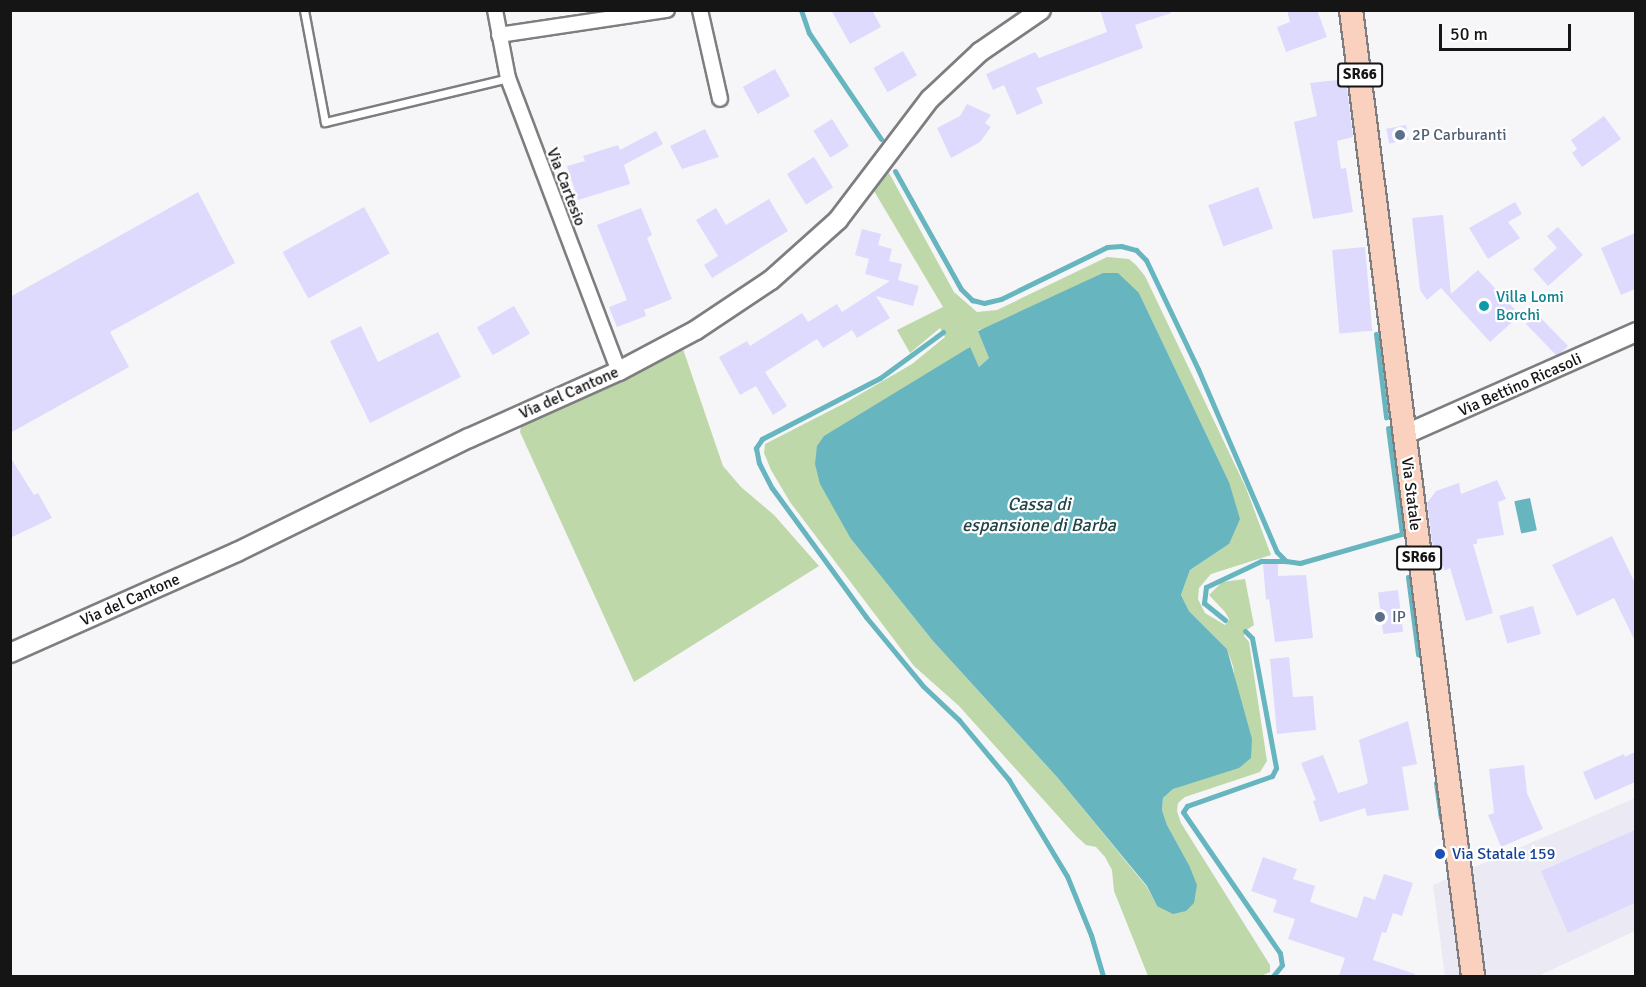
<!DOCTYPE html>
<html>
<head>
<meta charset="utf-8">
<style>
	body { margin:0 }
	#map { position:relative; width:1646px; height:987px; overflow:hidden; background:#f6f6f9; font-family:Signika,sans-serif }
	div>[style] { position:absolute }
	.built>* { inset:0; background:#ebeaf4 }
	.green>* { inset:0; background:#bfd8aa }
	.water>* { inset:0; background:#66b5bf; transform-origin:0 0 }
	.stream>* { height:5px; margin:-2.5px; padding:0 2.5px; transform-origin:2.5px; border-radius:2.5px; background:#66b5bf }
	.building>* { inset:0; background:#dddafd; transform-origin:0 0 }
	.roads { filter:drop-shadow(2px 0 #7e7e81) drop-shadow(-2px 0 #7e7e81) drop-shadow(0 2px #7e7e81) drop-shadow(0 -2px #7e7e81) }
	.service>* { height:7px; margin:-3.5px; padding:0 3.5px; transform-origin:3.5px; border-radius:3.5px; background:#fff }
	.minor>* { height:14px; margin:-7px; padding:0 7px; transform-origin:7px; border-radius:7px; background:#fff }
	.tertiary>* { height:18px; margin:-9px; padding:0 9px; transform-origin:9px; border-radius:9px; background:#fff }
	.primary>* { height:22px; margin:-11px; padding:0 11px; transform-origin:11px; border-radius:11px; background:#fad1bf }
	.dots>* { width:16px; height:16px; translate:-50% -50%; box-sizing:border-box; border:3px solid #fff; border-radius:50% }
	span { translate:-50% -50%; white-space:nowrap; text-align:center; line-height:1.15; -webkit-text-stroke:4.5px #fff; paint-order:stroke }
	.shield-label span { padding:2px 4px; background:#fff; border:2px solid; border-radius:4px; -webkit-text-stroke-width:0 }
	.shield-label { font-size:15px; color:#151516; font-weight:700 }
	.service-label { font-size:16px; color:#4e5e75 }
	.left { translate:0 -50%; text-align:left }
	.street-label { font-size:16px; color:#151516 }
	.culture-label { font-size:16px; color:#0d838f }
	.transit-label { font-size:16px; color:#164399 }
	.water-label { font-size:18px; color:#20464a; font-style:italic }
	.frame { position:absolute; inset:0; border:12px solid #151516; pointer-events:none }
	.scale { position:absolute; left:1439px; top:24px; width:132px; height:27px; box-sizing:border-box; border:3px solid #151516; border-top:0; padding-left:8px; font-size:18px; line-height:21px; white-space:nowrap; color:#151516; -webkit-text-stroke:4px #fff; paint-order:stroke }
</style>
</head>
<body>
<div id="map">
	<div class="built">
		<div style="clip-path:polygon(1635px 798px,1635px 931px,1538px 976px,1445px 976px,1433px 885px)"></div>
	</div>
	<div class="green">
		<div style="clip-path:polygon(evenodd,888px 171px,954px 292px,977px 312px,997px 310px,1107px 257px,1129px 259px,1136px 265px,1145px 276px,1246px 488px,1271px 555px,1211px 574px,1199px 588px,1198px 599px,1205px 613px,1225px 625px,1229px 619px,1225px 612px,1209px 595px,1222px 582px,1245px 579px,1254px 625px,1245px 631px,1244px 636px,1249px 642px,1267px 761px,1260px 772px,1185px 797px,1178px 803px,1177px 811px,1181px 823px,1270px 965px,1270px 972px,1261px 976px,1148px 976px,1114px 891px,1112px 870px,1105px 857px,1096px 847px,1086px 845px,1076px 836px,959px 706px,914px 666px,790px 502px,771px 470px,764px 453px,765px 444px,845px 403px,912px 364px,945px 337px,940px 328px,910px 353px,897px 330px,943px 307px,871px 186px,888px 171px,1139px 293px,1229px 482px,1229px 544px,1190px 570px,1181px 595px,1189px 611px,1227px 649px,1233px 666px,1236px 688px,1199px 779px,1173px 789px,1163px 798px,1162px 810px,1167px 825px,1189px 865px,1157px 906px,1147px 887px,1057px 777px,933px 641px,851px 539px,969px 347px,979px 367px,989px 358px,978px 330px,1139px 293px)"></div>
		<div style="clip-path:polygon(682px 346px,723px 466px,741px 487px,774px 515px,819px 566px,634px 682px,520px 432px,521px 427px)"></div>
	</div>
	<div class="water">
		<div style="clip-path:polygon(1103px 273px,1118px 273px,1139px 293px,1229px 482px,1240px 519px,1229px 544px,1190px 570px,1181px 595px,1189px 611px,1227px 649px,1252px 739px,1251px 758px,1239px 768px,1173px 789px,1163px 798px,1162px 810px,1167px 825px,1189px 865px,1197px 885px,1194px 903px,1186px 911px,1173px 914px,1157px 906px,1147px 886px,1057px 777px,933px 641px,851px 539px,820px 484px,815px 464px,817px 446px,824px 436px,970px 347px,979px 367px,989px 358px,978px 331px)"></div>
		<div style="left:1530px;top:498px;width:33px;height:16px;rotate:78deg"></div>
	</div>
	<div class="stream">
		<div style="left:801px;top:10px;width:24px;rotate:71deg"></div>
		<div style="left:809px;top:33px;width:128px;rotate:55.8deg"></div>
		<div style="left:895px;top:171px;width:135px;rotate:60.8deg"></div>
		<div style="left:961px;top:289px;width:16px;rotate:45deg"></div>
		<div style="left:972px;top:300px;width:12px;rotate:14deg"></div>
		<div style="left:984px;top:303px;width:17px;rotate:-13deg"></div>
		<div style="left:1001px;top:299px;width:118px;rotate:-26.1deg"></div>
		<div style="left:1107px;top:247px;width:14px;rotate:-4deg"></div>
		<div style="left:1121px;top:246px;width:16px;rotate:15deg"></div>
		<div style="left:1136px;top:250px;width:14px;rotate:45deg"></div>
		<div style="left:1146px;top:260px;width:121px;rotate:64.5deg"></div>
		<div style="left:1198px;top:369px;width:199px;rotate:66.7deg"></div>
		<div style="left:1277px;top:552px;width:13px;rotate:45deg"></div>
		<div style="left:1286px;top:561px;width:14px;rotate:8deg"></div>
		<div style="left:1300px;top:563px;width:106px;rotate:-15.9deg"></div>
		<div style="left:1402px;top:534px;width:107px;rotate:-97.5deg"></div>
		<div style="left:943px;top:332px;width:78px;rotate:143.9deg"></div>
		<div style="left:880px;top:378px;width:133px;rotate:152.7deg"></div>
		<div style="left:762px;top:439px;width:11px;rotate:124deg"></div>
		<div style="left:756px;top:448px;width:15px;rotate:79deg"></div>
		<div style="left:759px;top:463px;width:28px;rotate:63deg"></div>
		<div style="left:772px;top:488px;width:160px;rotate:53.9deg"></div>
		<div style="left:866px;top:617px;width:89px;rotate:50.4deg"></div>
		<div style="left:923px;top:686px;width:50px;rotate:43.4deg"></div>
		<div style="left:959px;top:720px;width:78px;rotate:50.2deg"></div>
		<div style="left:1009px;top:780px;width:112px;rotate:58.9deg"></div>
		<div style="left:1067px;top:876px;width:64px;rotate:67.9deg"></div>
		<div style="left:1091px;top:935px;width:43px;rotate:73.7deg"></div>
		<div style="left:1376px;top:334px;width:84px;rotate:83.1deg"></div>
		<div style="left:1408px;top:577px;width:78px;rotate:82.6deg"></div>
		<div style="left:1225px;top:620px;width:27px;rotate:-141deg"></div>
		<div style="left:1204px;top:603px;width:16px;rotate:-83deg"></div>
		<div style="left:1206px;top:587px;width:61px;rotate:-25.3deg"></div>
		<div style="left:1261px;top:561px;width:25px"></div>
		<div style="left:1245px;top:631px;width:10px;rotate:45deg"></div>
		<div style="left:1252px;top:638px;width:132px;rotate:79.5deg"></div>
		<div style="left:1276px;top:768px;width:9px;rotate:117deg"></div>
		<div style="left:1272px;top:776px;width:90px;rotate:160.6deg"></div>
		<div style="left:1187px;top:806px;width:7px;rotate:124deg"></div>
		<div style="left:1183px;top:812px;width:171px;rotate:55.5deg"></div>
		<div style="left:1280px;top:953px;width:12px;rotate:81deg"></div>
		<div style="left:1282px;top:965px;width:14px;rotate:129deg"></div>
		<div style="left:1436px;top:783px;width:35px;rotate:82deg"></div>
	</div>
	<div class="building">
		<div style="clip-path:polygon(831px 10px,872px 10px,881px 27px,850px 44px)"></div>
		<div style="clip-path:polygon(1100px 10px,1170px 10px,1171px 13px,1135px 25px,1143px 48px,1036px 88px,1043px 103px,1017px 115px,1004px 85px,993px 90px,986px 74px,1035px 52px,1039px 58px,1107px 32px)"></div>
		<div style="clip-path:polygon(1287px 10px,1317px 10px,1327px 37px,1286px 52px,1277px 27px,1290px 22px)"></div>
		<div style="left:903px;top:51px;width:28px;height:34px;rotate:60deg"></div>
		<div style="left:775px;top:69px;width:31px;height:37px;rotate:61deg"></div>
		<div style="clip-path:polygon(1346px 79px,1353px 137px,1337px 141px,1341px 169px,1346px 168px,1353px 212px,1313px 219px,1294px 122px,1317px 116px,1310px 83px)"></div>
		<div style="clip-path:polygon(967px 104px,991px 115px,985px 123px,991px 127px,980px 142px,951px 158px,937px 128px,960px 116px)"></div>
		<div style="clip-path:polygon(1604px 116px,1621px 139px,1582px 167px,1572px 153px,1577px 149px,1571px 140px)"></div>
		<div style="left:832px;top:119px;width:32px;height:22px;rotate:58deg"></div>
		<div style="left:1406px;top:125px;width:15px;height:20px;rotate:79deg"></div>
		<div style="clip-path:polygon(705px 129px,719px 157px,682px 169px,670px 146px)"></div>
		<div style="clip-path:polygon(656px 131px,663px 144px,624px 165px,630px 184px,578px 200px,567px 166px,585px 161px,583px 156px,618px 145px,620px 150px)"></div>
		<div style="left:814px;top:157px;width:36px;height:32px;rotate:58deg"></div>
		<div style="left:1258px;top:187px;width:44px;height:53px;rotate:70deg"></div>
		<div style="clip-path:polygon(198px 192px,235px 263px,110px 332px,129px 367px,10px 433px,10px 297px)"></div>
		<div style="clip-path:polygon(769px 199px,788px 231px,712px 278px,704px 265px,718px 256px,696px 220px,716px 208px,726px 225px)"></div>
		<div style="clip-path:polygon(1515px 202px,1522px 214px,1508px 222px,1520px 238px,1488px 259px,1469px 228px)"></div>
		<div style="left:364px;top:207px;width:53px;height:93px;rotate:61deg"></div>
		<div style="clip-path:polygon(641px 208px,652px 235px,647px 238px,672px 299px,644px 310px,646px 316px,617px 327px,609px 307px,627px 300px,597px 225px)"></div>
		<div style="clip-path:polygon(1443px 215px,1451px 294px,1478px 270px,1520px 315px,1490px 342px,1441px 288px,1427px 300px,1420px 290px,1412px 218px)"></div>
		<div style="clip-path:polygon(1558px 227px,1583px 255px,1548px 286px,1533px 269px,1557px 248px,1547px 236px)"></div>
		<div style="clip-path:polygon(862px 229px,881px 234px,878px 245px,892px 249px,889px 261px,902px 264px,898px 280px,919px 286px,913px 306px,876px 296px,890px 318px,857px 338px,852px 330px,823px 348px,817px 339px,765px 372px,787px 406px,773px 415px,756px 386px,740px 395px,719px 357px,747px 341px,750px 346px,802px 313px,808px 322px,837px 304px,842px 312px,890px 281px,865px 274px,869px 259px,855px 255px)"></div>
		<div style="clip-path:polygon(1635px 233px,1635px 289px,1621px 295px,1601px 248px)"></div>
		<div style="left:1365px;top:247px;width:84px;height:33px;rotate:85deg"></div>
		<div style="left:514px;top:306px;width:32px;height:43px;rotate:60deg"></div>
		<div style="clip-path:polygon(1537px 314px,1568px 346px,1560px 354px,1556px 355px,1526px 324px)"></div>
		<div style="clip-path:polygon(361px 326px,378px 362px,438px 332px,461px 377px,370px 423px,330px 341px)"></div>
		<div style="clip-path:polygon(10px 457px,34px 495px,38px 493px,52px 518px,10px 538px)"></div>
		<div style="clip-path:polygon(1497px 480px,1506px 499px,1498px 502px,1504px 535px,1477px 539px,1477px 544px,1473px 544px,1493px 613px,1466px 621px,1450px 568px,1445px 571px,1432px 542px,1427px 503px,1436px 491px,1459px 483px,1461px 494px)"></div>
		<div style="clip-path:polygon(1612px 536px,1635px 583px,1635px 641px,1614px 598px,1577px 616px,1552px 565px)"></div>
		<div style="clip-path:polygon(1263px 564px,1278px 564px,1278px 576px,1306px 575px,1313px 638px,1275px 642px,1269px 599px,1266px 600px)"></div>
		<div style="left:1398px;top:590px;width:42px;height:20px;rotate:83deg"></div>
		<div style="left:1533px;top:606px;width:29px;height:35px;rotate:74deg"></div>
		<div style="clip-path:polygon(1289px 657px,1293px 697px,1313px 696px,1316px 730px,1277px 734px,1270px 659px)"></div>
		<div style="clip-path:polygon(1408px 721px,1417px 764px,1402px 767px,1409px 810px,1367px 816px,1365px 808px,1320px 822px,1313px 801px,1316px 800px,1301px 763px,1323px 755px,1338px 793px,1362px 786px,1368px 783px,1359px 740px)"></div>
		<div style="clip-path:polygon(1635px 752px,1635px 782px,1595px 800px,1583px 772px,1624px 754px,1625px 757px)"></div>
		<div style="clip-path:polygon(1524px 765px,1527px 793px,1543px 829px,1501px 847px,1488px 815px,1494px 813px,1489px 769px)"></div>
		<div style="clip-path:polygon(1635px 830px,1635px 903px,1568px 933px,1541px 871px)"></div>
		<div style="clip-path:polygon(1263px 857px,1297px 869px,1293px 879px,1315px 886px,1310px 902px,1357px 918px,1364px 896px,1375px 900px,1384px 874px,1413px 883px,1402px 916px,1393px 913px,1386px 933px,1382px 932px,1373px 960px,1415px 974px,1414px 976px,1339px 976px,1345px 958px,1288px 939px,1295px 919px,1273px 912px,1277px 900px,1251px 891px)"></div>
	</div>
	<div class="roads">
		<div class="service">
			<div style="left:304px;top:10px;width:114px;rotate:79.4deg"></div>
			<div style="left:325px;top:122px;width:188px;rotate:-13.5deg"></div>
		</div>
		<div class="minor">
			<div style="left:495px;top:10px;width:69px;rotate:79.2deg"></div>
			<div style="left:508px;top:78px;width:313px;rotate:69.3deg"></div>
			<div style="left:700px;top:10px;width:91px;rotate:77.3deg"></div>
			<div style="left:499px;top:35px;width:170px;rotate:-8.5deg"></div>
		</div>
		<div class="tertiary">
			<div style="left:1402px;top:430px;width:11px;rotate:5deg"></div>
			<div style="left:1413px;top:431px;width:244px;rotate:-23.9deg"></div>
			<div style="left:10px;top:653px;width:248px;rotate:-24deg"></div>
			<div style="left:237px;top:552px;width:258px;rotate:-26.2deg"></div>
			<div style="left:469px;top:438px;width:164px;rotate:-24.1deg"></div>
			<div style="left:619px;top:371px;width:87px;rotate:-28deg"></div>
			<div style="left:696px;top:330px;width:90px;rotate:-33.7deg"></div>
			<div style="left:771px;top:280px;width:90px;rotate:-41.8deg"></div>
			<div style="left:838px;top:220px;width:152px;rotate:-52.8deg"></div>
			<div style="left:930px;top:99px;width:69px;rotate:-43.2deg"></div>
			<div style="left:980px;top:52px;width:74px;rotate:-34.5deg"></div>
		</div>
		<div class="primary">
			<div style="left:1351px;top:10px;width:974px;rotate:82.8deg"></div>
		</div>
	</div>
	<div class="dots">
		<div style="left:1400px;top:135px;background:#5c6f8a"></div>
		<div style="left:1484px;top:306px;background:#0f9aa8"></div>
		<div style="left:1380px;top:617px;background:#5c6f8a"></div>
		<div style="left:1440px;top:854px;background:#1a4fb4"></div>
	</div>
	<div class="shield-label">
		<span style="left:1360px;top:75px">SR66</span>
		<span style="left:1419px;top:558px">SR66</span>
	</div>
	<div class="service-label">
		<span class="left" style="left:1412px;top:135px">2P Carburanti</span>
		<span class="left" style="left:1392px;top:617px">IP</span>
	</div>
	<div class="street-label">
		<span style="left:566px;top:187px;rotate:69deg">Via Cartesio</span>
		<span style="left:1520px;top:385px;rotate:-24deg">Via Bettino Ricasoli</span>
		<span style="left:569px;top:393px;rotate:-24deg">Via del Cantone</span>
		<span style="left:1411px;top:494px;rotate:83deg">Via Statale</span>
		<span style="left:130px;top:600px;rotate:-24deg">Via del Cantone</span>
	</div>
	<div class="culture-label">
		<span class="left" style="left:1496px;top:306px">Villa Lomi<br>Borchi</span>
	</div>
	<div class="transit-label">
		<span class="left" style="left:1452px;top:854px">Via Statale 159</span>
	</div>
	<div class="water-label">
		<span style="left:1039px;top:515px">Cassa di<br>espansione di Barba</span>
	</div>
	<div class="frame"></div>
	<div class="scale">50 m</div>
</div>
</body>
</html>
